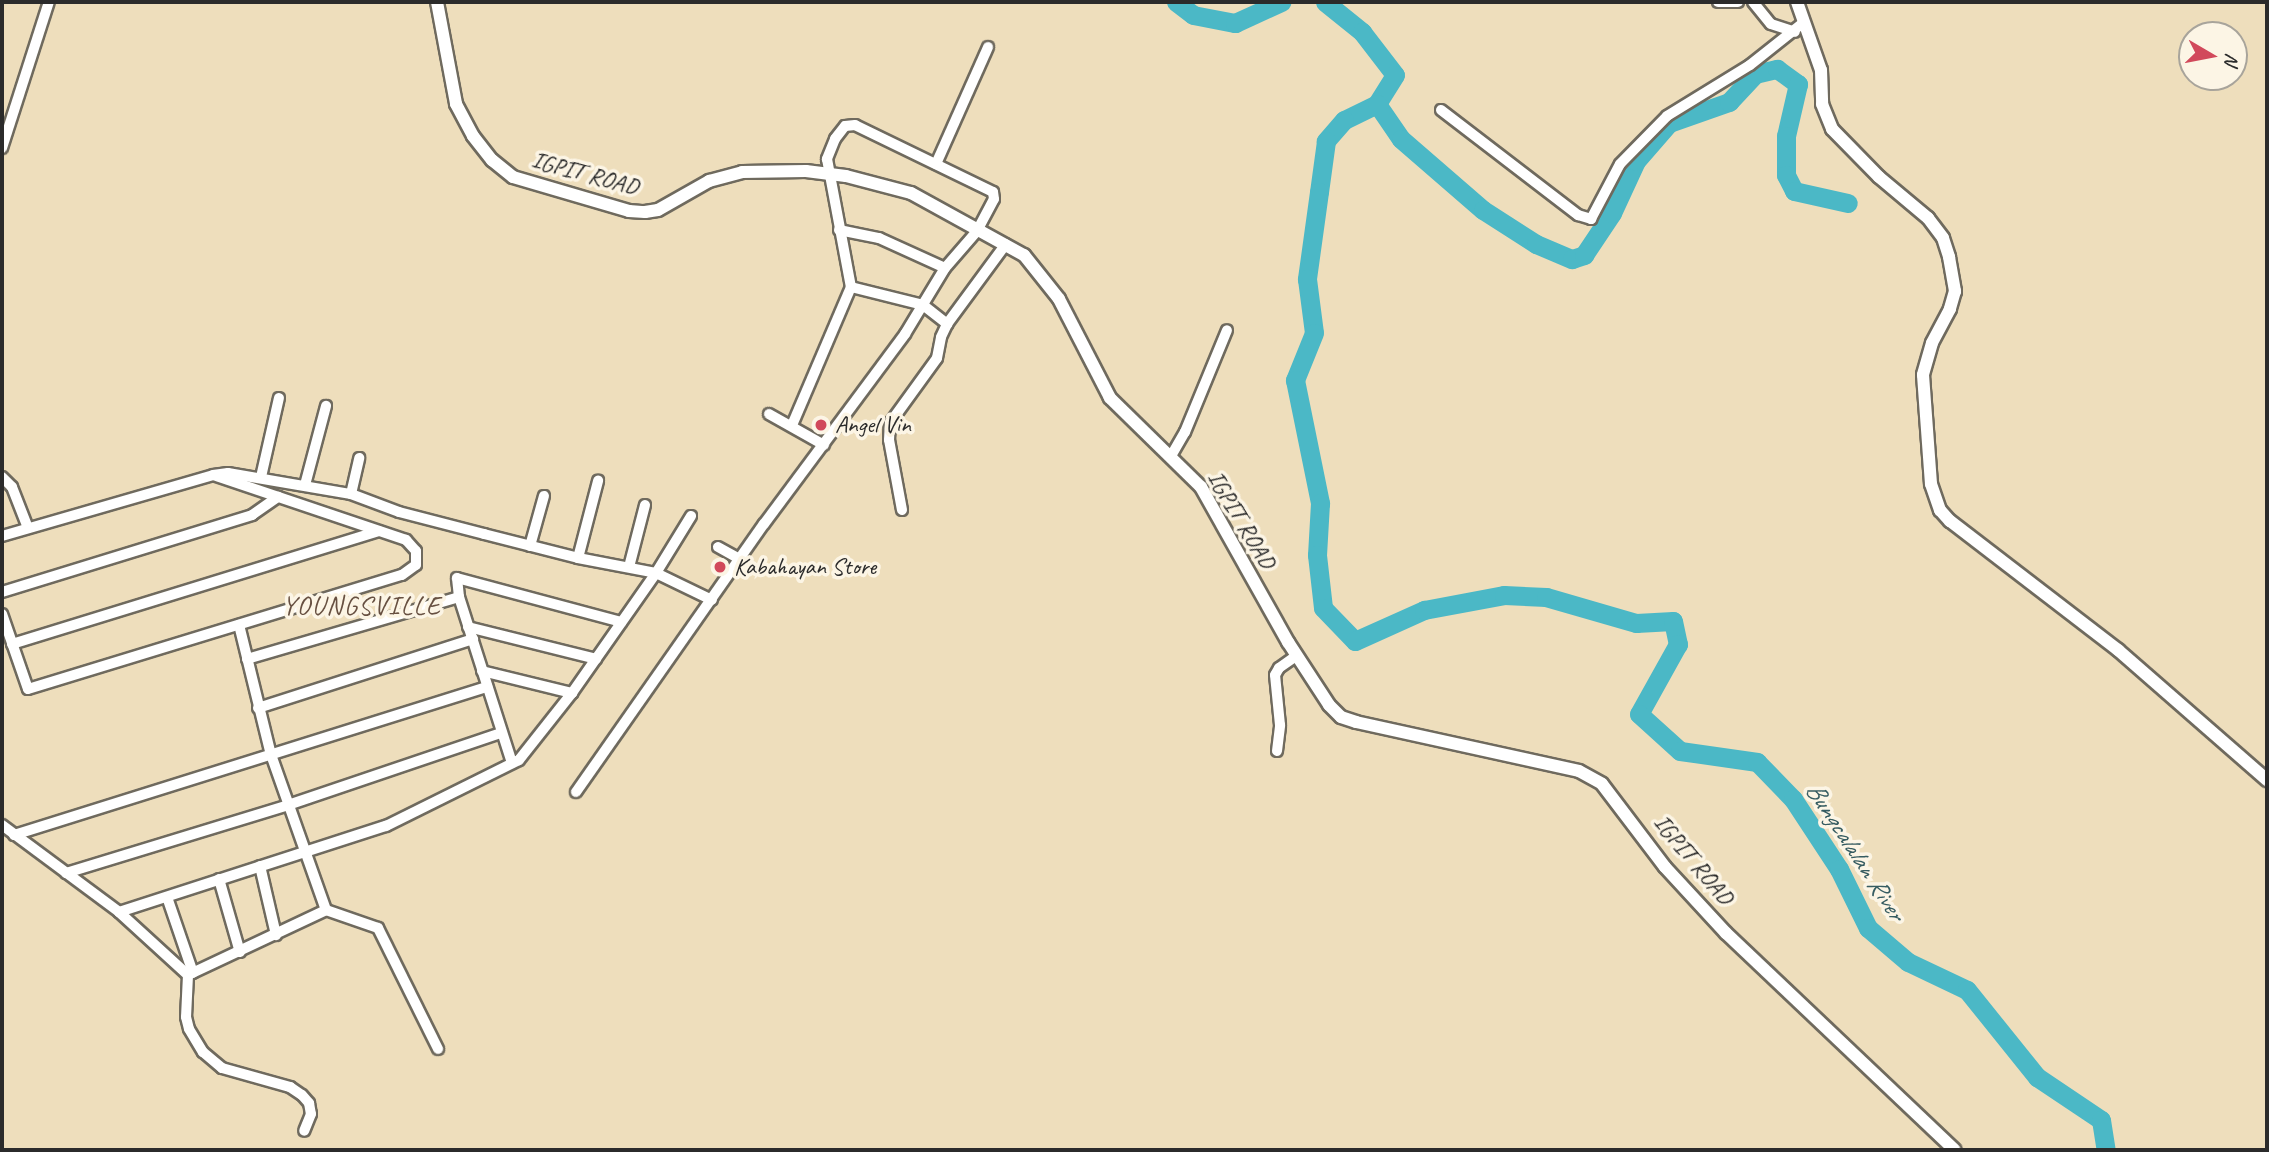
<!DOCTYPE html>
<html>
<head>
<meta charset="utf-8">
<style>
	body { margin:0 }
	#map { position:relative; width:2269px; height:1152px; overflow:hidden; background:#eedebc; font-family:Caveat,sans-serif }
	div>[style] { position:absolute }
	.river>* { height:19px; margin:-9.5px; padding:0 9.5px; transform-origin:9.5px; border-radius:9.5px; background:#4bb8c6 }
	.roads { filter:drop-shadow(2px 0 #6f6a5e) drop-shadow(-2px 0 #6f6a5e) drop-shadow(0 2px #6f6a5e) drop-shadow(0 -2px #6f6a5e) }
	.street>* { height:10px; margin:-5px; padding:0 5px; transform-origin:5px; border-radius:5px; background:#fff }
	.secondary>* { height:12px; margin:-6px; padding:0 6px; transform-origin:6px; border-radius:6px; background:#fff }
	.dots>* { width:19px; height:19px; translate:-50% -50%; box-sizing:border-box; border:4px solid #fcf5e5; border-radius:50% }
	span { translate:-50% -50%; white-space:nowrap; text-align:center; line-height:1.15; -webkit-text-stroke:7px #fcf5e5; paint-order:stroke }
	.street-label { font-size:24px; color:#2b2b2b }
	.poi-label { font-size:24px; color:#2b2b2b }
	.left { translate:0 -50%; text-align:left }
	.neighbourhood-label { font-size:26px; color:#675041; letter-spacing:2px }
	.water-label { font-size:26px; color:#365c61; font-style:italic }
	.frame { position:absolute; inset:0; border:4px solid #2b2b2b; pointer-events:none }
	.north { position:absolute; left:2178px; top:21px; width:70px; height:70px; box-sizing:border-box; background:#fcf5e5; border:2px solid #a8a49b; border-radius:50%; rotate:100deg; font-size:19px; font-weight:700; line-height:28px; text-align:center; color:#2b2b2b }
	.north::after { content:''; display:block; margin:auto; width:24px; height:32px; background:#d1495b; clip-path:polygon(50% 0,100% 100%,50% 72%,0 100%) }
</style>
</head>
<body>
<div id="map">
	<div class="river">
		<div style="left:1176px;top:2px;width:21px;rotate:37deg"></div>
		<div style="left:1193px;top:15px;width:43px;rotate:10.8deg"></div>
		<div style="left:1235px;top:23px;width:51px;rotate:-24.5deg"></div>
		<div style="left:1325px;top:2px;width:48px;rotate:39deg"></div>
		<div style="left:1362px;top:32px;width:54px;rotate:52.5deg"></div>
		<div style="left:1395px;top:75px;width:34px;rotate:122deg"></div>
		<div style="left:1377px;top:104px;width:37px;rotate:154deg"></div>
		<div style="left:1344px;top:120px;width:28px;rotate:131deg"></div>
		<div style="left:1326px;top:141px;width:51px;rotate:97.8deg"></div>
		<div style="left:1319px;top:192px;width:88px;rotate:97.9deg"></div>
		<div style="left:1307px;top:279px;width:54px;rotate:82.6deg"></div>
		<div style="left:1314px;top:333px;width:51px;rotate:112deg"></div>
		<div style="left:1295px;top:380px;width:126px;rotate:78.5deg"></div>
		<div style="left:1320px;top:503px;width:52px;rotate:93.3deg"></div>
		<div style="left:1317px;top:555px;width:53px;rotate:83.5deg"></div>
		<div style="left:1323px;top:608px;width:46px;rotate:45.9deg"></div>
		<div style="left:1355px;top:641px;width:76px;rotate:-24.2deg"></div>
		<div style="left:1424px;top:610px;width:81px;rotate:-10.6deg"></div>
		<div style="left:1504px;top:595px;width:42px;rotate:2.7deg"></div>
		<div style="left:1546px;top:597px;width:94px;rotate:16.1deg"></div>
		<div style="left:1636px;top:623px;width:37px;rotate:-3deg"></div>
		<div style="left:1673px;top:621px;width:24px;rotate:78deg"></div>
		<div style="left:1678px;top:644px;width:80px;rotate:119.1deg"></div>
		<div style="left:1639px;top:714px;width:55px;rotate:42.1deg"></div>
		<div style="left:1680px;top:751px;width:78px;rotate:8.1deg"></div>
		<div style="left:1757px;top:762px;width:52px;rotate:45.8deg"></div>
		<div style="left:1793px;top:799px;width:84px;rotate:56.7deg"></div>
		<div style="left:1839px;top:869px;width:66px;rotate:63.8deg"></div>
		<div style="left:1868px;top:928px;width:52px;rotate:40.4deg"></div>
		<div style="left:1908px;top:962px;width:65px;rotate:25.4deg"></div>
		<div style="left:1967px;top:990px;width:112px;rotate:51.2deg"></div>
		<div style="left:2037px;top:1077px;width:77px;rotate:33.9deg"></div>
		<div style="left:2101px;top:1120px;width:30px;rotate:81deg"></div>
		<div style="left:1377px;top:104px;width:42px;rotate:55.6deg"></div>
		<div style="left:1401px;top:139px;width:108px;rotate:40.9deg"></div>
		<div style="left:1483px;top:210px;width:63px;rotate:32.7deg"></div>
		<div style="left:1536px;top:244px;width:39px;rotate:23deg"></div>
		<div style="left:1572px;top:259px;width:13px;rotate:-18deg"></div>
		<div style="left:1584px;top:255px;width:50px;rotate:-56.3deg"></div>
		<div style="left:1612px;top:213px;width:57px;rotate:-65.2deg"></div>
		<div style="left:1636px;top:161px;width:50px;rotate:-49deg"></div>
		<div style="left:1669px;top:123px;width:64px;rotate:-19.3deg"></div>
		<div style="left:1729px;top:102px;width:38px;rotate:-47deg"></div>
		<div style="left:1755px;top:74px;width:23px;rotate:-13deg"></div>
		<div style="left:1777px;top:69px;width:26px;rotate:36deg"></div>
		<div style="left:1798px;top:84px;width:53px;rotate:103deg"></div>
		<div style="left:1786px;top:136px;width:39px;rotate:90deg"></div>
		<div style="left:1786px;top:175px;width:18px;rotate:63deg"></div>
		<div style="left:1794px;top:191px;width:55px;rotate:12.5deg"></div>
	</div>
	<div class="roads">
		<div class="street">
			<div style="left:1718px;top:2px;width:20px"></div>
			<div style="left:1753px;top:2px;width:28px;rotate:51deg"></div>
			<div style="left:1771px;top:24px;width:25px;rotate:18deg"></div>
			<div style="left:1441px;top:110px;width:173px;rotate:37.5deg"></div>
			<div style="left:1578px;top:215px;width:14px;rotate:17deg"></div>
			<div style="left:1591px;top:219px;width:62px;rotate:-62.2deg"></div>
			<div style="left:1620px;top:164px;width:67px;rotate:-45.6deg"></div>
			<div style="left:1667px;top:116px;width:97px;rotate:-31.6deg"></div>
			<div style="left:1750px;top:65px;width:69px;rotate:-38.5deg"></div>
			<div style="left:2px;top:148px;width:153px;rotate:-72.2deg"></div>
			<div style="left:936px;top:164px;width:128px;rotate:-66deg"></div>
			<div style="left:839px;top:230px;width:41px;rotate:11.3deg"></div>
			<div style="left:879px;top:238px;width:72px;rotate:24.4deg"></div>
			<div style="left:851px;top:287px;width:74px;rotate:14deg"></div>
			<div style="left:923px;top:305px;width:31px;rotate:38deg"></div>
			<div style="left:947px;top:324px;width:99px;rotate:-53.6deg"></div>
			<div style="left:769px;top:414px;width:63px;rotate:29.4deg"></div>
			<div style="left:1171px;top:456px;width:28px;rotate:-60deg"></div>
			<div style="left:1185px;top:432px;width:110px;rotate:-67.6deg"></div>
			<div style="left:2px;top:477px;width:14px;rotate:45deg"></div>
			<div style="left:12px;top:487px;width:44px;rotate:68.7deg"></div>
			<div style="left:261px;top:477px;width:81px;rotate:-77.2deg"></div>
			<div style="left:305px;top:485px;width:82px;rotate:-75.1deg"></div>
			<div style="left:351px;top:494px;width:37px;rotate:-77deg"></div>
			<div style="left:902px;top:510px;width:71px;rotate:-100.5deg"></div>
			<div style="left:889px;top:440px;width:17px;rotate:-87deg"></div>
			<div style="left:890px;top:423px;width:80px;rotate:-54.1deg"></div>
			<div style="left:937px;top:358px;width:21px;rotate:-79deg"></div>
			<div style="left:941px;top:337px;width:14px;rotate:-65deg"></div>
			<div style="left:2px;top:536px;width:220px;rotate:-16.1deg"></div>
			<div style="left:213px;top:475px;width:15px;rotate:-8deg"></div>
			<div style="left:228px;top:473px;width:125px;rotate:9.7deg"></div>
			<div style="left:351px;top:494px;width:51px;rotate:20.6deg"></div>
			<div style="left:399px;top:512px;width:88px;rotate:14.5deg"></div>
			<div style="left:484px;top:534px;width:97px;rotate:14.3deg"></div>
			<div style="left:578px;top:558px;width:79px;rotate:10.9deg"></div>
			<div style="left:656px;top:573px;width:62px;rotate:25.7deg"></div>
			<div style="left:530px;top:546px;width:52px;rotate:-74.4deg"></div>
			<div style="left:718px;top:547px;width:26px;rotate:29deg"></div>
			<div style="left:578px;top:558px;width:80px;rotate:-75.4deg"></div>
			<div style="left:629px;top:567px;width:64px;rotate:-75.5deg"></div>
			<div style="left:2px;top:592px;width:262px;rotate:-17.1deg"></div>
			<div style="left:252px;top:515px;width:32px;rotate:-35deg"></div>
			<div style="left:2px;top:614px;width:79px;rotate:70.9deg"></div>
			<div style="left:28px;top:689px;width:391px;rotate:-17deg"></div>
			<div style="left:402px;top:575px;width:17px;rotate:-36deg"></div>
			<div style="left:416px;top:565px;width:14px;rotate:-90deg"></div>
			<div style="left:416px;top:551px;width:15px;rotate:-132deg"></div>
			<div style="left:406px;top:540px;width:200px;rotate:-161.4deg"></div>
			<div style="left:468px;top:627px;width:132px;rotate:14deg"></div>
			<div style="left:12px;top:644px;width:384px;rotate:-17.1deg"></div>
			<div style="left:247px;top:659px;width:221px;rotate:-16.3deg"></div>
			<div style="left:482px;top:671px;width:93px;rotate:13.7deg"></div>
			<div style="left:258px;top:708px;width:226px;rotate:-17.8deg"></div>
			<div style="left:1277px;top:751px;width:26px;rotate:-83deg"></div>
			<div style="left:1280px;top:725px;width:50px;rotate:-95.7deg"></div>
			<div style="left:1275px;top:675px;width:8px;rotate:-60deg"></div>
			<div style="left:1279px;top:668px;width:21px;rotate:-35deg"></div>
			<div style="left:512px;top:763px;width:174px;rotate:-107.7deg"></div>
			<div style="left:459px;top:597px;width:19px;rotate:-96deg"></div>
			<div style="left:457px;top:578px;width:170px;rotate:15deg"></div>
			<div style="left:576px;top:792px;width:327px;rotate:-55deg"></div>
			<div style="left:764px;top:524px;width:237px;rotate:-53.4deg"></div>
			<div style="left:905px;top:334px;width:77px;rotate:-58.8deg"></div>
			<div style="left:945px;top:268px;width:49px;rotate:-49.1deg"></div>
			<div style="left:977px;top:231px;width:36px;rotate:-62deg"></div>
			<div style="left:994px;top:199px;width:7px;rotate:-98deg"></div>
			<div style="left:993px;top:192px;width:153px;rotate:-154.1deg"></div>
			<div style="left:855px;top:125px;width:10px;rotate:174deg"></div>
			<div style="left:845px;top:126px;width:16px;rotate:128deg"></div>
			<div style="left:835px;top:139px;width:22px;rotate:112deg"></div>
			<div style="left:827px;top:159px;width:130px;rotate:79.4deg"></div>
			<div style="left:851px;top:287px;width:150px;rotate:113.1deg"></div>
			<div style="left:2px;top:825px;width:146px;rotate:36.6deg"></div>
			<div style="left:119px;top:912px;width:93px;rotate:42.4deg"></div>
			<div style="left:188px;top:975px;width:153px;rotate:-25.2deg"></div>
			<div style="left:326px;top:910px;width:164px;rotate:-109.5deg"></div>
			<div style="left:271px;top:755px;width:134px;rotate:-103.8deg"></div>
			<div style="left:14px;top:835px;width:496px;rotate:-17.4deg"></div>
			<div style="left:260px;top:866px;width:71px;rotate:76.9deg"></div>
			<div style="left:66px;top:873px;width:232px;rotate:-17deg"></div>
			<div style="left:288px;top:805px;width:225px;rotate:-18.7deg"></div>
			<div style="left:219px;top:879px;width:76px;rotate:74deg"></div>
			<div style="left:167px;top:897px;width:80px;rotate:71.1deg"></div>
			<div style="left:326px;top:910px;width:55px;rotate:19.1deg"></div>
			<div style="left:378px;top:928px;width:135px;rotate:63.6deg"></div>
			<div style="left:119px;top:912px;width:281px;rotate:-17.9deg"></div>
			<div style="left:386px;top:826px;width:148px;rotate:-26.4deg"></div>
			<div style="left:519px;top:760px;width:85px;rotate:-51.7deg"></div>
			<div style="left:572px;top:693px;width:146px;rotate:-55deg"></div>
			<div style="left:656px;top:573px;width:67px;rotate:-58.4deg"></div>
			<div style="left:188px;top:975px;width:42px;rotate:92.7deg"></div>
			<div style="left:186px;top:1017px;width:12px;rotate:76deg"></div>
			<div style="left:189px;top:1029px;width:27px;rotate:59deg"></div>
			<div style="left:203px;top:1052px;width:25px;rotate:40deg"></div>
			<div style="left:222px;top:1068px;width:71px;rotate:15.6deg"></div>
			<div style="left:290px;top:1087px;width:14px;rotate:34deg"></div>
			<div style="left:302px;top:1095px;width:11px;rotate:49deg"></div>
			<div style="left:309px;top:1103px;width:11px;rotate:80deg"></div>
			<div style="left:311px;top:1114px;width:18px;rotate:112deg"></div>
		</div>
		<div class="secondary">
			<div style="left:437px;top:2px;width:104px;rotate:79.4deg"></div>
			<div style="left:456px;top:104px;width:36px;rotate:62deg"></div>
			<div style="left:473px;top:136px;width:31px;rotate:52deg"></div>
			<div style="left:492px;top:160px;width:27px;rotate:39deg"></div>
			<div style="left:513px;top:177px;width:121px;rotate:16.3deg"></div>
			<div style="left:629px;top:211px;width:16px;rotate:4deg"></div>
			<div style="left:645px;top:212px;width:13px;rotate:-9deg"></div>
			<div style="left:658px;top:210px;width:59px;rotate:-29.6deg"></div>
			<div style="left:709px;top:181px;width:34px;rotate:-15deg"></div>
			<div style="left:742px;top:172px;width:64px;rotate:-0.9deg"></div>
			<div style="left:806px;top:171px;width:40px;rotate:7.1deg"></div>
			<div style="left:846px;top:176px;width:67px;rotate:14.7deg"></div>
			<div style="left:911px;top:193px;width:129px;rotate:28.8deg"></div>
			<div style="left:1024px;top:255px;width:56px;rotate:51.5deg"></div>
			<div style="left:1059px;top:299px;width:111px;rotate:62.7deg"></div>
			<div style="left:1110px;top:398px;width:127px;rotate:44.4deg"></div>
			<div style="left:1201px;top:487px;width:178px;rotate:60.7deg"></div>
			<div style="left:1288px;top:642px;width:75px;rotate:56.9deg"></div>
			<div style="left:1329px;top:705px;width:17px;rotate:45deg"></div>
			<div style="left:1341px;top:717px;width:16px;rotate:18deg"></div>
			<div style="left:1356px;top:722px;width:228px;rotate:12.4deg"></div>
			<div style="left:1579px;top:771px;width:26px;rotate:29deg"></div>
			<div style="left:1602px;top:784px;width:104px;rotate:52.8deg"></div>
			<div style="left:1665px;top:867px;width:90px;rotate:47.3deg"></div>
			<div style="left:1726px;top:933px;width:315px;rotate:43.5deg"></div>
			<div style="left:1797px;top:2px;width:72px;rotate:70.6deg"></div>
			<div style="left:1821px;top:70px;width:34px;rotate:88deg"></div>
			<div style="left:1822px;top:104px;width:27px;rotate:68deg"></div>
			<div style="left:1832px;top:129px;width:67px;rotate:45.6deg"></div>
			<div style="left:1879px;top:177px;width:64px;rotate:39.9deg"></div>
			<div style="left:1928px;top:218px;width:25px;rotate:53deg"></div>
			<div style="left:1943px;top:238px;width:20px;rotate:72deg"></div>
			<div style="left:1949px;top:257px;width:35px;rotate:80deg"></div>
			<div style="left:1955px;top:291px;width:19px;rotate:106deg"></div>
			<div style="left:1950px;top:309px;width:38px;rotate:118deg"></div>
			<div style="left:1932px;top:343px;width:33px;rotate:106deg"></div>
			<div style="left:1923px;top:375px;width:109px;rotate:85.8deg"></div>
			<div style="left:1931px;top:484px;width:28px;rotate:71deg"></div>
			<div style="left:1940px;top:510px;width:15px;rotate:48deg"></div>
			<div style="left:1950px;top:521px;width:212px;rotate:37.5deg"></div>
			<div style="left:2118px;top:650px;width:198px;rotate:41.1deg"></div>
		</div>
	</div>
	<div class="dots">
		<div style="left:821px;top:425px;background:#d1495b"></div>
		<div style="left:720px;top:567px;background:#d1495b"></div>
	</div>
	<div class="street-label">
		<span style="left:585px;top:174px;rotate:15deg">IGPIT ROAD</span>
		<span style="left:1241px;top:520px;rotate:59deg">IGPIT ROAD</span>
		<span style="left:1693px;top:860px;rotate:50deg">IGPIT ROAD</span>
	</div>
	<div class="poi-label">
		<span class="left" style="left:835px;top:425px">Angel Vin</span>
		<span class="left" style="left:734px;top:567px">Kabahayan Store</span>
	</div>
	<div class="neighbourhood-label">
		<span style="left:362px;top:606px">YOUNGSVILLE</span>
	</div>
	<div class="water-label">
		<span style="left:1855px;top:851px;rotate:57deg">Bungcalalan River</span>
	</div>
	<div class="frame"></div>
	<div class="north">N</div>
</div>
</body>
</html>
